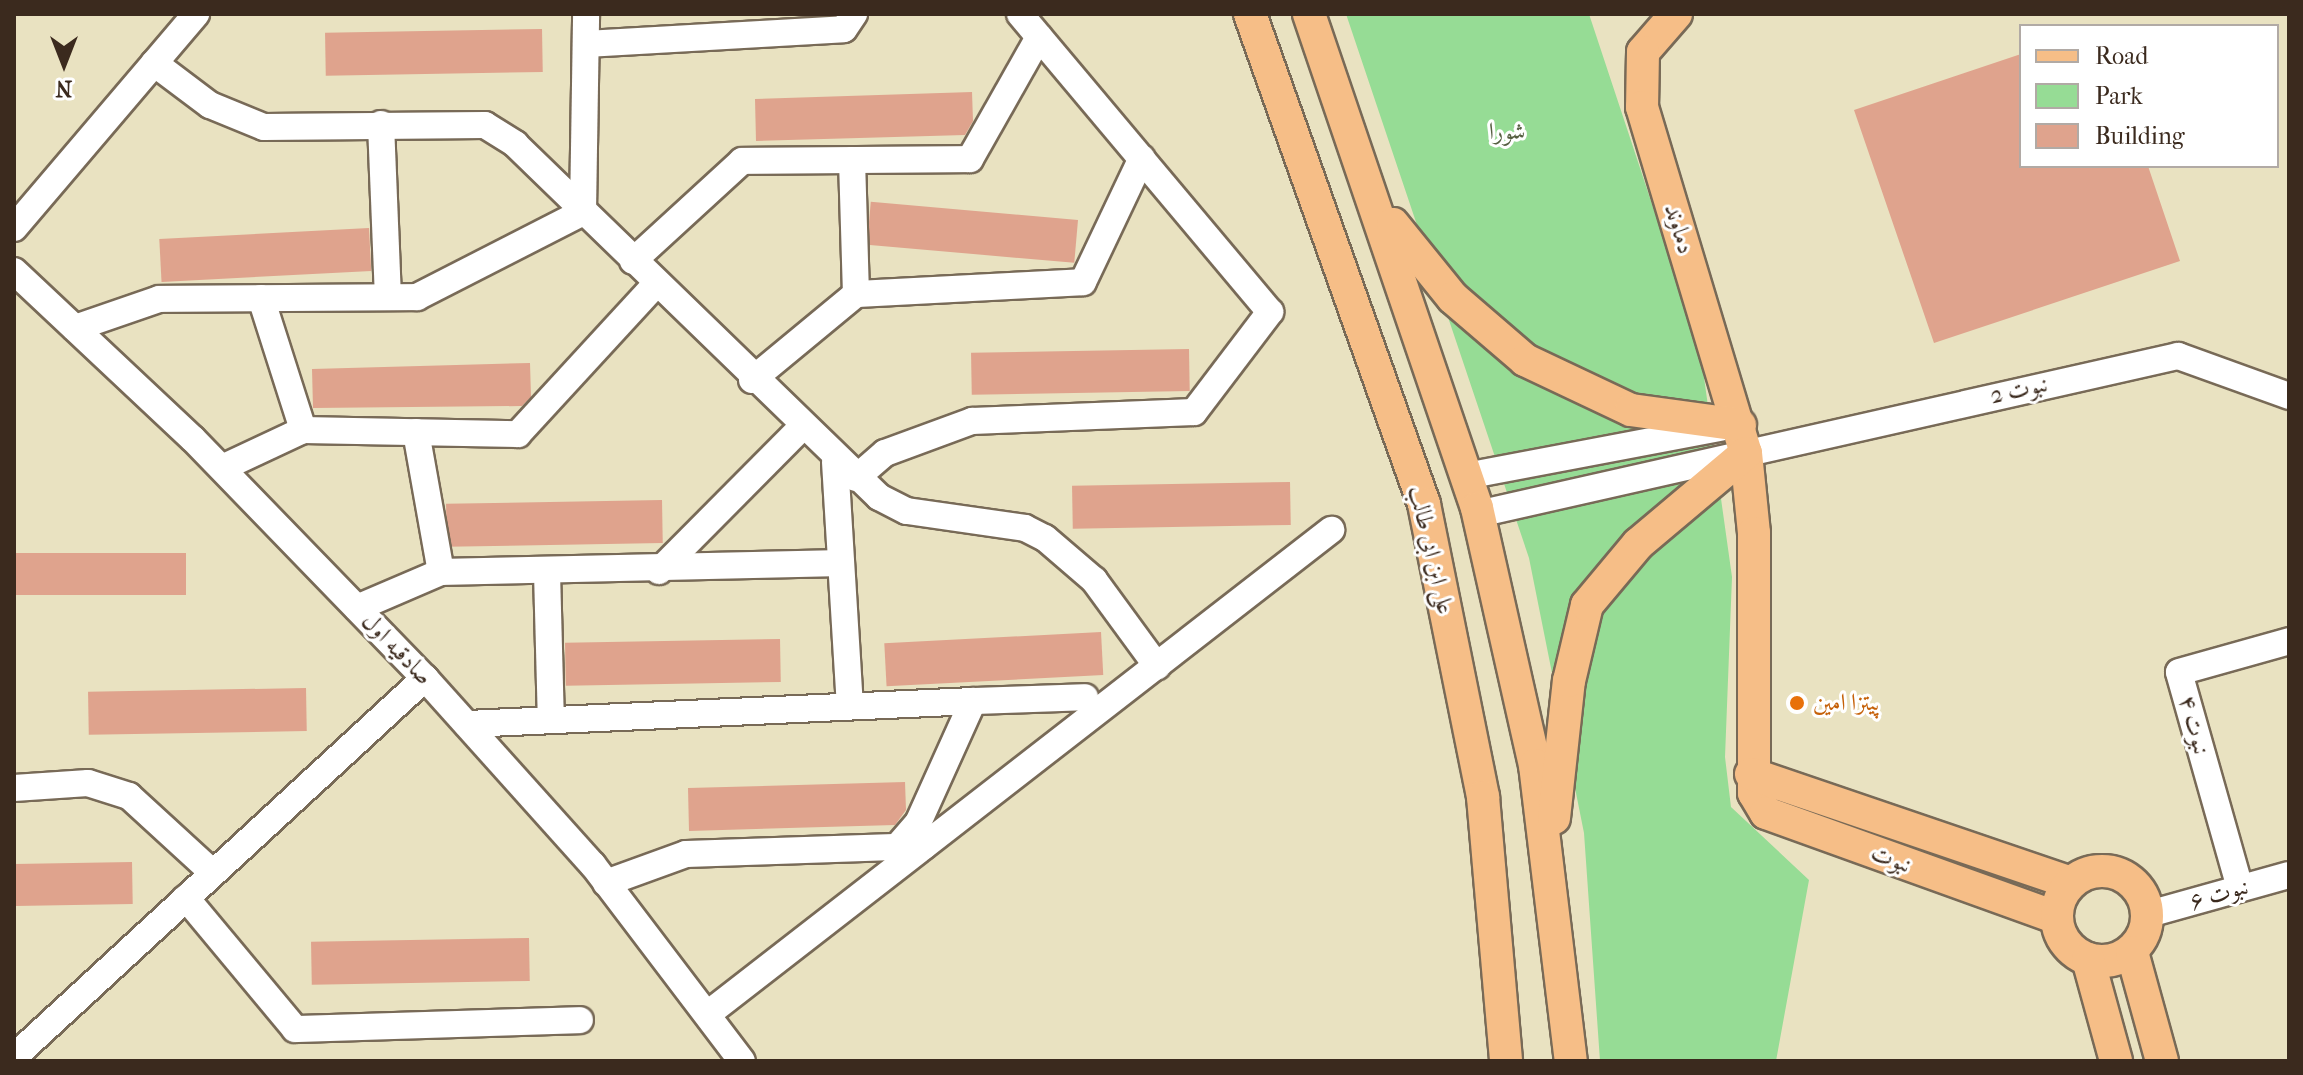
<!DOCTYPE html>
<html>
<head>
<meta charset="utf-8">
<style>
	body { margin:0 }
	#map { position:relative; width:2303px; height:1075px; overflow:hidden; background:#e9e2c1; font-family:"IM FELL French Canon",Amiri,serif }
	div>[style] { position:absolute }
	.green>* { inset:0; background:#96dc95 }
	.building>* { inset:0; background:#dfa38d; transform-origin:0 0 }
	.roads { filter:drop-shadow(2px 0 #786a57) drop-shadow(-2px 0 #786a57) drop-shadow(0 2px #786a57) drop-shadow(0 -2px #786a57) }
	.minor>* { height:26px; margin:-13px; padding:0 13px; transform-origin:13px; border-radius:13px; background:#fff }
	.major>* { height:32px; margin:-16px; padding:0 16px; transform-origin:16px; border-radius:16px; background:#f6be87 }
	.major>.ring { margin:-16px; padding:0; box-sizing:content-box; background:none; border:32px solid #f6be87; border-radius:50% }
	.dots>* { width:22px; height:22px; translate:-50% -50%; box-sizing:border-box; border:4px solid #fff; border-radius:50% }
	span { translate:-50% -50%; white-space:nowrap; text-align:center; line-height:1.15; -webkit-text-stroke:6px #fff; paint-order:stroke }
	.park-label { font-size:24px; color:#565f42 }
	.street-label { font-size:24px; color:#3b2a1e }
	.food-label { font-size:24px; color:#c56008 }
	.left { translate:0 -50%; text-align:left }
	.frame { position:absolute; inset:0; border:16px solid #3b2a1e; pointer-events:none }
	.legend { position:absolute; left:2019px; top:24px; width:260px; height:144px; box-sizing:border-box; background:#fff; border:2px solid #b1aaa5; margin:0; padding:10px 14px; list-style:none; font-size:24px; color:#3b2a1e }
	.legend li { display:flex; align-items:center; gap:16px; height:40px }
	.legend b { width:40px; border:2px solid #b1aaa5 }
	.north { position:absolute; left:24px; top:24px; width:80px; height:80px; -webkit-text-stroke:6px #fff; paint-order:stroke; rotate:180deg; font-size:22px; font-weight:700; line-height:32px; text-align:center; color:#3b2a1e }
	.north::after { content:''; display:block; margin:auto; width:28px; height:36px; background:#3b2a1e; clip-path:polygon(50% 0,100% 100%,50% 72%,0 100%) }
</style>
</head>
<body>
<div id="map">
	<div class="green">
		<div style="clip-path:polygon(1346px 14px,1589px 14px,1700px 349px,1732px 577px,1725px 757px,1731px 807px,1809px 880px,1776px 1061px,1600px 1061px,1584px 833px,1529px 558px)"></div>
	</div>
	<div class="building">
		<div style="left:542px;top:29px;width:43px;height:217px;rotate:89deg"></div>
		<div style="clip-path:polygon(2021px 54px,2021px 166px,2148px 166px,2180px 261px,1934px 343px,1854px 110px)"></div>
		<div style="clip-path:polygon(972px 92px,973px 121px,965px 135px,756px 141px,755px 99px)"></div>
		<div style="left:1078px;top:220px;width:43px;height:208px;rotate:95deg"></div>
		<div style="left:369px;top:228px;width:43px;height:210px;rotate:87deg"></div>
		<div style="left:1189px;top:349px;width:42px;height:218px;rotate:89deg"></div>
		<div style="clip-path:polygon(530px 363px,531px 397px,522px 406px,313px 408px,312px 369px)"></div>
		<div style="left:1290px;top:482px;width:43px;height:218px;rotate:89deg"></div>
		<div style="left:662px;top:500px;width:43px;height:216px;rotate:89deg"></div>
		<div style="left:186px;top:553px;width:42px;height:172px;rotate:90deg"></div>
		<div style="left:1101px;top:632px;width:43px;height:217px;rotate:87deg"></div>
		<div style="left:780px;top:639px;width:43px;height:215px;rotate:89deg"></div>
		<div style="left:306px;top:688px;width:43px;height:218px;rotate:89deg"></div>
		<div style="clip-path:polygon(905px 782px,906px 810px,895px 825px,689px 831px,688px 788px)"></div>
		<div style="left:132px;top:862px;width:42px;height:118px;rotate:89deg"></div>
		<div style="left:529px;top:938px;width:43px;height:218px;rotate:89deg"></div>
	</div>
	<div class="roads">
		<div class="minor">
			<div style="left:586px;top:44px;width:258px;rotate:-3.3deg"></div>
			<div style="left:844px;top:29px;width:18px;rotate:-56deg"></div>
			<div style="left:154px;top:63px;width:70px;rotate:36.9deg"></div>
			<div style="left:210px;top:105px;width:58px;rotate:22.2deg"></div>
			<div style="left:264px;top:127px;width:221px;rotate:-0.5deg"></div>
			<div style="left:485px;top:125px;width:36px;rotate:32deg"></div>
			<div style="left:515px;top:144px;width:507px;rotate:44.12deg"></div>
			<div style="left:879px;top:497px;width:31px;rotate:27deg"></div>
			<div style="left:907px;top:511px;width:119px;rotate:8.2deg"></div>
			<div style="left:1025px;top:528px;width:22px;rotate:27deg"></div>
			<div style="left:1045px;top:538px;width:65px;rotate:40.6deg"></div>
			<div style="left:1094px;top:580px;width:107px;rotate:53.8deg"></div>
			<div style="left:381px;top:124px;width:173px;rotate:87.7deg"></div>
			<div style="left:852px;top:160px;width:134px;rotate:88.3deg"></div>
			<div style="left:14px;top:228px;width:281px;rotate:-49.6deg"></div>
			<div style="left:633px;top:261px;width:148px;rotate:-42.5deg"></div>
			<div style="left:742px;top:161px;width:228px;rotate:-0.5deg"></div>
			<div style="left:970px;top:159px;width:140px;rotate:-60.5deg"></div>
			<div style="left:14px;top:271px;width:245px;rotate:43.2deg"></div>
			<div style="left:193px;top:439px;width:333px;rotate:45.9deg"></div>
			<div style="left:425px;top:678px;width:251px;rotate:48.1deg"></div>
			<div style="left:593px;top:865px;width:246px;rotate:52.8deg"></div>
			<div style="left:261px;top:298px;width:139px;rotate:72.3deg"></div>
			<div style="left:75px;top:328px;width:89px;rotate:-19deg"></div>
			<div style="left:159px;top:299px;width:258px;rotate:-0.4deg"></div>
			<div style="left:417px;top:297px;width:186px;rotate:-27.1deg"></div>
			<div style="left:583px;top:212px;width:198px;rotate:-89.1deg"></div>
			<div style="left:752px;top:380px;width:135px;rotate:-39.6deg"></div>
			<div style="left:856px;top:294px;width:227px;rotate:-3deg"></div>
			<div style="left:1083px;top:282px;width:137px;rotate:-64.6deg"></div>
			<div style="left:416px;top:432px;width:142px;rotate:79.9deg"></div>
			<div style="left:835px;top:462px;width:244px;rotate:86.5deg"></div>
			<div style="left:222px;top:468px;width:89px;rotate:-25.1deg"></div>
			<div style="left:303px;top:430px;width:215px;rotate:1.1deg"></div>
			<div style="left:518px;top:434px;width:204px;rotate:-47.4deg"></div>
			<div style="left:1466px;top:476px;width:258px;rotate:-10.7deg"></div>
			<div style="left:856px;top:478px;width:38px;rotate:-41deg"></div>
			<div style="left:885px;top:453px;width:93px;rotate:-20.2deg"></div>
			<div style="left:972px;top:421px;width:222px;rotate:-2.3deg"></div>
			<div style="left:1194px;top:412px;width:126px;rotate:-52.8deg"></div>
			<div style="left:1270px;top:312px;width:389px;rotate:-130deg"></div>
			<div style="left:1478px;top:514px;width:718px;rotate:-12.72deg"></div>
			<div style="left:2178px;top:356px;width:118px;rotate:19.8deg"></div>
			<div style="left:659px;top:571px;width:202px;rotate:-45.2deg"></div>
			<div style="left:547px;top:572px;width:148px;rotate:88.5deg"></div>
			<div style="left:357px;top:608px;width:91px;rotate:-23.2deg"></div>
			<div style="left:441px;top:572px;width:400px;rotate:-1.3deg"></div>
			<div style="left:467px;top:724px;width:507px;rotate:-2.6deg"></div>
			<div style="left:14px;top:788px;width:74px;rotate:-3.9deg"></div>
			<div style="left:88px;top:783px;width:43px;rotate:17.6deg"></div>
			<div style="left:129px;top:796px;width:114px;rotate:42.5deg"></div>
			<div style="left:897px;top:847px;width:32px;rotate:-49deg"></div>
			<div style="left:918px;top:823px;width:134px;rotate:-65.7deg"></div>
			<div style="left:973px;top:701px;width:112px;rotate:-2deg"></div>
			<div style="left:606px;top:883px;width:85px;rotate:-19.9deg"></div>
			<div style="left:686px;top:854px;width:238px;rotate:-1.9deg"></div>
			<div style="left:2240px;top:888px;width:224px;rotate:-105.8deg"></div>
			<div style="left:2179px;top:672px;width:114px;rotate:-15.7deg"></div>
			<div style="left:186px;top:898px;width:170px;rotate:50.2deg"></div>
			<div style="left:295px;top:1029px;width:285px;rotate:-1.8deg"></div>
			<div style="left:2149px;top:914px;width:145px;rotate:-15.6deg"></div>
			<div style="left:709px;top:1013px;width:788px;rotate:-37.83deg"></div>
			<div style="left:14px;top:1057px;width:559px;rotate:-42.68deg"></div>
		</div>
		<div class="major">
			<div style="left:1250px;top:14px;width:520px;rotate:70.45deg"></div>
			<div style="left:1424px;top:504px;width:299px;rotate:78.6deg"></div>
			<div style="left:1483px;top:797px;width:265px;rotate:85deg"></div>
			<div style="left:1309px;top:14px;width:522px;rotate:71.22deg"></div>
			<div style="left:1477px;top:508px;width:263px;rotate:77.3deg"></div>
			<div style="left:1535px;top:765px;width:298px;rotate:83.1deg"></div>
			<div style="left:1676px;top:14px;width:50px;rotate:131deg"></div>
			<div style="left:1643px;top:52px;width:55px;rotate:91deg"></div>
			<div style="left:1642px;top:107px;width:361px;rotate:73.3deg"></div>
			<div style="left:1746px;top:453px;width:80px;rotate:84.3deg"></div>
			<div style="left:1754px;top:533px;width:260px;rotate:90deg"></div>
			<div style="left:1754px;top:793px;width:23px;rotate:59deg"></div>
			<div style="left:1766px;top:813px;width:309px;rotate:19.8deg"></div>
			<div style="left:1393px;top:224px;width:95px;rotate:51deg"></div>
			<div style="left:1453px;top:298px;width:95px;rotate:40.7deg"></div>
			<div style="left:1525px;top:360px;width:117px;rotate:25.3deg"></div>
			<div style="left:1631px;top:410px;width:110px;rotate:7.8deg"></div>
			<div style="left:1751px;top:774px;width:338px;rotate:18.8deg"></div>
			<div style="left:1554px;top:818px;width:138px;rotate:-83.8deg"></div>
			<div style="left:1569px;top:681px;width:78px;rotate:-76.7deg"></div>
			<div style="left:1587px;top:605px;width:80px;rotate:-50.1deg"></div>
			<div style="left:1638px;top:544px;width:141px;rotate:-40.1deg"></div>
			<div class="ring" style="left:2057px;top:871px;width:58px;height:58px"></div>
			<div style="left:2132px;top:952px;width:113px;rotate:74.6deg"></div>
			<div style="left:2088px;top:959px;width:106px;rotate:74.6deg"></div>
		</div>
	</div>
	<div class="dots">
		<div style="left:1797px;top:703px;background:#e8710a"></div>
	</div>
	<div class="park-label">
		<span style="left:1507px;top:132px">شورا</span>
	</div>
	<div class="street-label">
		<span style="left:1679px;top:229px;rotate:73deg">دماوند</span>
		<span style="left:2019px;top:390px;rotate:-13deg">نبوت 2</span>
		<span style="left:1431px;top:550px;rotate:77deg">علی ابن ابی طالب</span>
		<span style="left:397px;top:649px;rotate:46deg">صادقیه اول</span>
		<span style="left:2194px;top:725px;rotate:74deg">نبوت ۴</span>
		<span style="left:1891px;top:859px;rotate:20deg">نبوت</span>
		<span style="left:2219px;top:894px;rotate:-16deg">نبوت ۶</span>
	</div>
	<div class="food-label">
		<span class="left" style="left:1813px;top:703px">پیتزا امین</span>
	</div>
	<div class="frame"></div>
	<ul class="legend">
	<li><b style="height:10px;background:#f6be87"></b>Road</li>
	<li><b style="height:22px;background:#96dc95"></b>Park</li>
	<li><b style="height:22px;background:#dfa38d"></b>Building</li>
	</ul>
	<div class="north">N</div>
</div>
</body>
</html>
